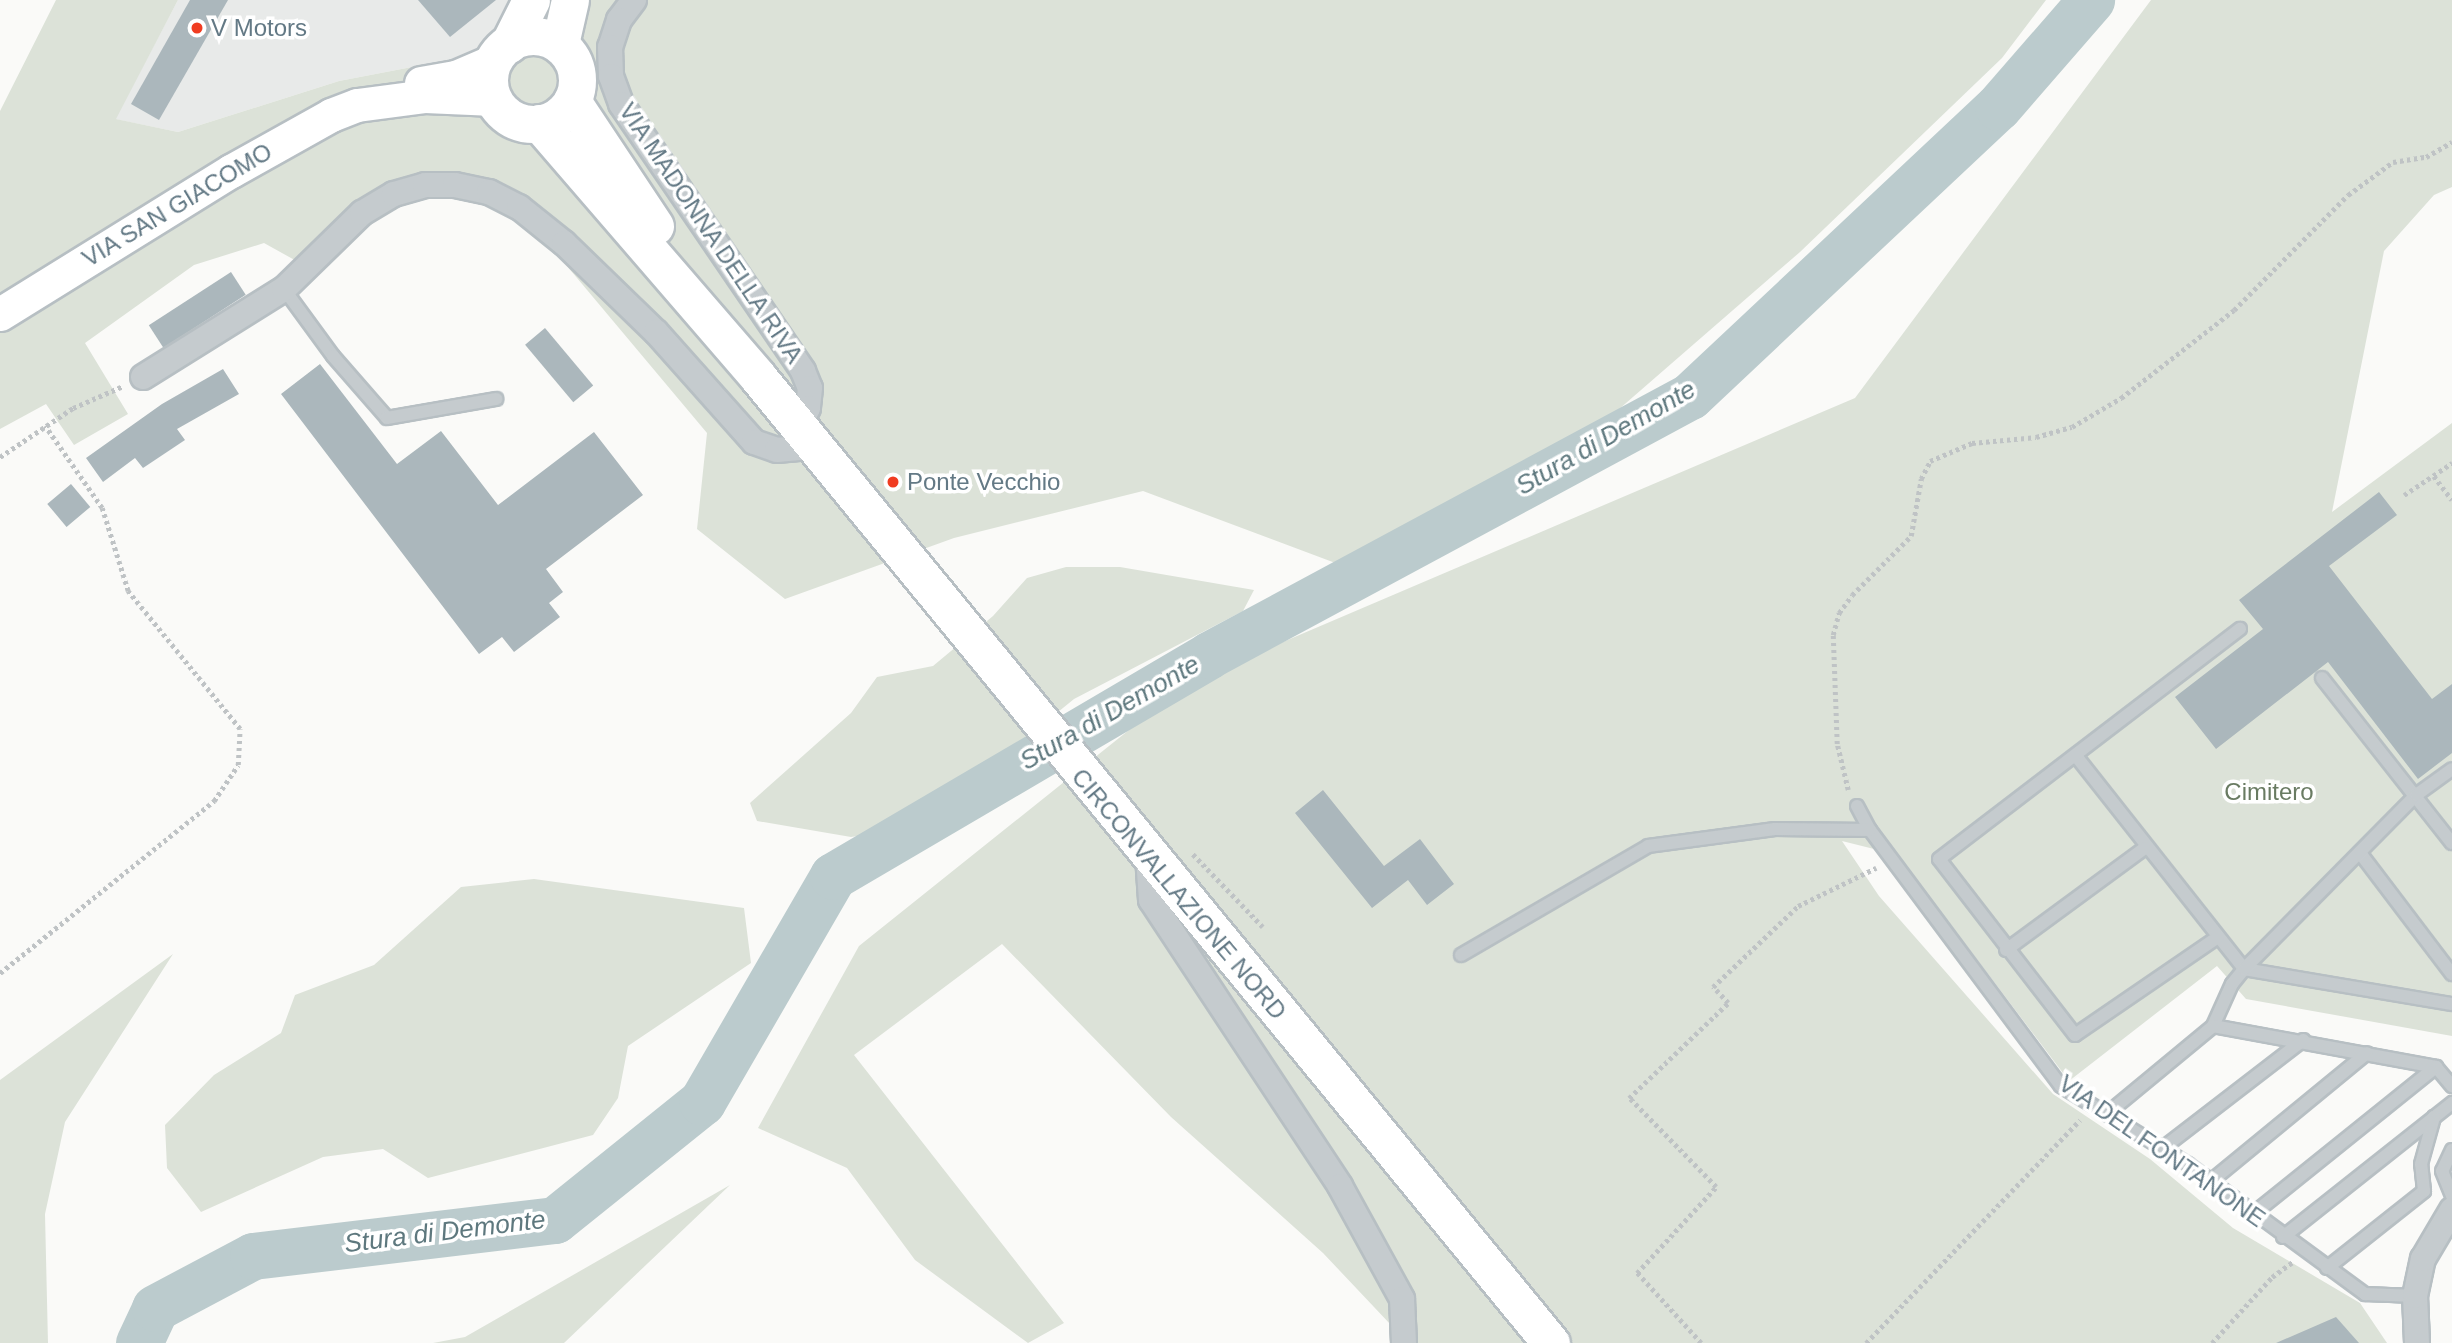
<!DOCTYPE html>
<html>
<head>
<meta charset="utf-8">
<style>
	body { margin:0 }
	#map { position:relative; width:2452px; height:1343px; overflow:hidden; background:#fafaf8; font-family:Helvetica,sans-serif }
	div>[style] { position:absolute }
	.built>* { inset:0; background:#e8eae9 }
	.green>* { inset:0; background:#dce2d8 }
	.river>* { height:47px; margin:-23.5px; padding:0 23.5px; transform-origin:23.5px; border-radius:23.5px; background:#bbcbcd }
	.building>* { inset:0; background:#abb7bc; transform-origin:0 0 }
	.path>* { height:4.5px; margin-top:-2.25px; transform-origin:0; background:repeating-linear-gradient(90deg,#bfc3c5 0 3.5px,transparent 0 7px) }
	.roads { filter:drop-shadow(2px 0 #b7bfc3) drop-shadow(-2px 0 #b7bfc3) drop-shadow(0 2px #b7bfc3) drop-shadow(0 -2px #b7bfc3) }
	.service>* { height:12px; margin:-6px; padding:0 6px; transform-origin:6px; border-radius:6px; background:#c5cbce }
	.minor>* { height:24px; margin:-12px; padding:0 12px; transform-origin:12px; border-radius:12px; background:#c5cbce }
	.secondary>* { height:33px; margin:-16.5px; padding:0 16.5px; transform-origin:16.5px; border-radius:16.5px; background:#fff }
	.primary>* { height:37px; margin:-18.5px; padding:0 18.5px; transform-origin:18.5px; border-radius:18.5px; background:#fff }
	.primary>.ring { margin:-18.5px; padding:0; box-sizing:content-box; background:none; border:37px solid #fff; border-radius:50% }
	.dots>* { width:19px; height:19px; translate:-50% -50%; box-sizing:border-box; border:4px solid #fff; border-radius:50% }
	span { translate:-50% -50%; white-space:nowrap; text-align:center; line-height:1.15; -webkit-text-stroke:7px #fff; paint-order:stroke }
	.poi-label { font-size:24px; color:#637985 }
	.left { translate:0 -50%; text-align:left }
	.street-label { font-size:24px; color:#637985 }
	.park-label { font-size:24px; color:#697b62 }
	.water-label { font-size:26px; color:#5e787e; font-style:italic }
</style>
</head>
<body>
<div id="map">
	<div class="built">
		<div style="clip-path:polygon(178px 0,517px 0,503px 31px,464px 57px,339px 81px,178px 132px,115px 119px)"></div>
	</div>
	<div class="green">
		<div style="clip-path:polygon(56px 0,178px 0,116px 119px,178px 132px,339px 81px,464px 57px,503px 31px,517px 0,2046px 0,2002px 58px,1800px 252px,1618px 410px,1338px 564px,1143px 491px,954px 538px,785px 599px,697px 529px,707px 433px,494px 179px,445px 172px,384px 191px,300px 263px,264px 243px,194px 265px,85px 343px,128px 414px,74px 445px,46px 404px,0 429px,0 111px)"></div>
		<div style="clip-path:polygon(2151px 0,2452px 0,2452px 187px,2434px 195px,2384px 251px,2332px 512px,2452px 423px,2452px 1036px,2246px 999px,2217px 966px,2069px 1081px,1898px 855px,1842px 841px,1879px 896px,2053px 1094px,2150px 1159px,2233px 1228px,2360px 1303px,2387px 1343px,1408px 1343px,1323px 1253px,1171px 1117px,1002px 944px,854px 1055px,1064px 1323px,1028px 1343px,915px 1260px,847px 1168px,758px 1128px,859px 946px,1189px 682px,1855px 398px)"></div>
		<div style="clip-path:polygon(1066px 567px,1120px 567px,1254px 590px,1243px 611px,1074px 699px,982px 774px,889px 831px,851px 837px,757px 821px,750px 803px,851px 713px,877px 677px,933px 666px,993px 616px,1027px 578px)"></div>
		<div style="clip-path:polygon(534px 879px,744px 908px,751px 963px,628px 1046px,618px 1098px,593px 1135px,428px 1178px,383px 1149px,323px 1157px,201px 1212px,167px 1168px,165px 1125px,214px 1075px,281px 1033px,295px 995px,374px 965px,461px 887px)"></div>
		<div style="clip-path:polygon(173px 954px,65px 1122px,45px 1214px,48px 1343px,0 1343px,0 1080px)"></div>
		<div style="clip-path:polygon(730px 1185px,564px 1343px,433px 1343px,465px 1337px)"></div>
	</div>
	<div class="river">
		<div style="left:139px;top:1343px;width:38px;rotate:-65deg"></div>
		<div style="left:155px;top:1308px;width:111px;rotate:-28deg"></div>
		<div style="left:253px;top:1256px;width:304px;rotate:-6.8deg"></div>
		<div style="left:555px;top:1220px;width:189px;rotate:-38.8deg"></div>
		<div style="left:702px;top:1102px;width:261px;rotate:-59.9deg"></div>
		<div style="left:833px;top:876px;width:436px;rotate:-30.4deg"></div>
		<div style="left:1209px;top:655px;width:546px;rotate:-28.3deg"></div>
		<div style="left:1690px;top:396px;width:422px;rotate:-43.2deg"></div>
		<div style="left:1998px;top:107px;width:142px;rotate:-49deg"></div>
	</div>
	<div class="building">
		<div style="clip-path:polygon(190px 0,228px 0,159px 120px,131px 104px)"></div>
		<div style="clip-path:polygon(418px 0,496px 0,450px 37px)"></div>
		<div style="left:231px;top:272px;width:27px;height:98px;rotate:57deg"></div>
		<div style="left:545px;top:328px;width:75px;height:26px;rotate:50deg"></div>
		<div style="clip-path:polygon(320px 364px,397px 464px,441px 431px,498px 505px,594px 432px,643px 495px,546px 569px,563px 592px,549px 603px,560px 617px,514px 652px,502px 637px,479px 654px,281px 394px)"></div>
		<div style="clip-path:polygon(223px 369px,239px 394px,177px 429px,185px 440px,143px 468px,135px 458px,103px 482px,86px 458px,162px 404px)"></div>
		<div style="left:71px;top:484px;width:30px;height:31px;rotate:50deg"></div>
		<div style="clip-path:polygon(2379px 492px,2397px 515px,2329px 566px,2432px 699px,2452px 684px,2452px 753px,2418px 779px,2328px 662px,2216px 749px,2175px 697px,2263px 629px,2239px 600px)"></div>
		<div style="clip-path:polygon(1323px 790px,1384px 866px,1420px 839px,1454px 884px,1427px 905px,1408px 880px,1372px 908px,1295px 813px)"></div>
		<div style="clip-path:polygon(2336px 1317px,2359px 1343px,2276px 1343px)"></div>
	</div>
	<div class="path">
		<div style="left:0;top:457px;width:88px;rotate:-33.9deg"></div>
		<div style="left:73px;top:408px;width:55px;rotate:-23.7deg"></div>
		<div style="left:2434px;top:476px;width:30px;rotate:53deg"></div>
		<div style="left:2404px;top:495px;width:58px;rotate:-33.7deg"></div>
		<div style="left:1848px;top:790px;width:47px;rotate:-103.4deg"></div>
		<div style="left:1837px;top:744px;width:109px;rotate:-92.1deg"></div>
		<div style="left:1833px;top:635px;width:23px;rotate:-75deg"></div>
		<div style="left:1839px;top:613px;width:22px;rotate:-54deg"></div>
		<div style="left:1852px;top:595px;width:83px;rotate:-45deg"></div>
		<div style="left:1911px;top:536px;width:58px;rotate:-80deg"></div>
		<div style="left:1921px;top:479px;width:20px;rotate:-63deg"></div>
		<div style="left:1930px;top:461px;width:46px;rotate:-23.2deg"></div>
		<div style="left:1972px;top:443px;width:64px;rotate:-5.4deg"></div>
		<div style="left:2036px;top:437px;width:37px;rotate:-16deg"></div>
		<div style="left:2072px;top:427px;width:57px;rotate:-30.6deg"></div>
		<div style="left:2121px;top:398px;width:143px;rotate:-37.9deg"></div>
		<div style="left:2234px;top:310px;width:162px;rotate:-45.3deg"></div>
		<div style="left:2348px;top:195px;width:56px;rotate:-36.3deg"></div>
		<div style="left:2393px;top:162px;width:33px;rotate:-9deg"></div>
		<div style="left:2426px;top:157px;width:30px;rotate:-30deg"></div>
		<div style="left:1193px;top:854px;width:101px;rotate:46.2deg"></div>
		<div style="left:0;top:973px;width:275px;rotate:-38.8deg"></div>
		<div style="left:214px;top:801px;width:43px;rotate:-56.3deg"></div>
		<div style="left:238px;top:765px;width:36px;rotate:-87deg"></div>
		<div style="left:240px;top:729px;width:178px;rotate:-129.1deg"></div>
		<div style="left:128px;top:591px;width:87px;rotate:-107.4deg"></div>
		<div style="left:102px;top:508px;width:100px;rotate:-124.8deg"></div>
		<div style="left:1701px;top:1343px;width:95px;rotate:-132.4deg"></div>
		<div style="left:1637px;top:1273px;width:117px;rotate:-47.4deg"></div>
		<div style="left:1716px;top:1187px;width:124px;rotate:-134.3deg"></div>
		<div style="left:1629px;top:1098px;width:137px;rotate:-43.8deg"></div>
		<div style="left:1728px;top:1003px;width:22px;rotate:-133deg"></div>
		<div style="left:1713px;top:987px;width:117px;rotate:-43.6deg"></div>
		<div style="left:1798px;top:906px;width:87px;rotate:-26deg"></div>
		<div style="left:1866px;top:1343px;width:309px;rotate:-46.2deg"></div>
		<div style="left:2212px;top:1343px;width:89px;rotate:-47.7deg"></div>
		<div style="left:2272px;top:1277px;width:26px;rotate:-36deg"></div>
	</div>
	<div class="roads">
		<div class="service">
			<div style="left:284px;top:289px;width:83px;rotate:53.8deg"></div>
			<div style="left:333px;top:356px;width:82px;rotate:48.9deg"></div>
			<div style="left:387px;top:418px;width:111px;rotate:-9.9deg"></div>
			<div style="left:2322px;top:678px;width:210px;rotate:51.8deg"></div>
			<div style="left:2076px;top:756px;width:271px;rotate:51.7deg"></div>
			<div style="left:2244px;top:969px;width:211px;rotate:9.6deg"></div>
			<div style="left:1857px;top:806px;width:27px;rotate:62deg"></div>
			<div style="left:1870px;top:830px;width:319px;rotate:53.3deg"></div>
			<div style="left:2061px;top:1086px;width:149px;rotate:31.6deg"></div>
			<div style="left:2188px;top:1164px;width:220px;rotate:36.3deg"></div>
			<div style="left:2365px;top:1294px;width:50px;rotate:2.3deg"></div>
			<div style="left:2360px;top:853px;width:152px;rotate:52.8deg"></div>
			<div style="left:2218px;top:937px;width:173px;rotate:145.6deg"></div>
			<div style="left:2075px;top:1035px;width:222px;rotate:-127.7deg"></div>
			<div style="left:1939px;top:859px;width:379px;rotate:-37.4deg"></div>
			<div style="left:2006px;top:950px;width:172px;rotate:-36.3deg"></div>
			<div style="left:1461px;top:955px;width:216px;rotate:-30.2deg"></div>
			<div style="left:1648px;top:846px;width:128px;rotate:-7.6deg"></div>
			<div style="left:1775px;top:829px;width:95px;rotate:0.6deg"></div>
			<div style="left:2213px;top:1026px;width:46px;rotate:-65.7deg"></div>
			<div style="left:2232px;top:984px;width:19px;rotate:-51deg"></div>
			<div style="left:2244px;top:969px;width:245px;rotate:-45.3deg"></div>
			<div style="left:2416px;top:795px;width:44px;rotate:-35.8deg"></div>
			<div style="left:2108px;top:1113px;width:136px;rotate:-39.6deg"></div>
			<div style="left:2213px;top:1026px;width:227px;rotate:10.4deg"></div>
			<div style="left:2436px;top:1067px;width:25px;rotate:50deg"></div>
			<div style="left:2163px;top:1148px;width:177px;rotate:-37.6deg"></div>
			<div style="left:2452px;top:1150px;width:23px;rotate:115deg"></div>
			<div style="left:2442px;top:1171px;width:27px;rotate:68deg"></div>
			<div style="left:2210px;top:1182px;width:203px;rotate:-39.4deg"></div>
			<div style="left:2253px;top:1214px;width:235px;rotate:-38.8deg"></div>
			<div style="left:2283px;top:1237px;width:216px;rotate:-38.4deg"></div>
			<div style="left:2327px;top:1268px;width:124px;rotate:-38.4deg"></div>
			<div style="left:2424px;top:1191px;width:27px;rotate:-96deg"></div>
			<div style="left:2421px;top:1164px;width:49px;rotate:-74.5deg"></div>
		</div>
		<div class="minor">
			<div style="left:634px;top:0;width:25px;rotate:127deg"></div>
			<div style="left:619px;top:20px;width:28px;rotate:108deg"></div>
			<div style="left:610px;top:47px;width:29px;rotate:88deg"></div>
			<div style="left:611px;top:76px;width:30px;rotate:70deg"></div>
			<div style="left:621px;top:104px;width:323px;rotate:55.7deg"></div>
			<div style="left:803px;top:371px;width:18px;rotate:68deg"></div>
			<div style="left:810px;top:388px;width:20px;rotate:96deg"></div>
			<div style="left:808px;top:408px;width:22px;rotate:117deg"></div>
			<div style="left:143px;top:377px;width:166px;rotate:-32deg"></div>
			<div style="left:284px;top:289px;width:109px;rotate:-44.3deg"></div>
			<div style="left:362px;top:213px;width:37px;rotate:-31deg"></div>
			<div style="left:394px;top:194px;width:32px;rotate:-16deg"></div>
			<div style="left:425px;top:185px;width:30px"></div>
			<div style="left:455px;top:185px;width:35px;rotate:12deg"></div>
			<div style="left:489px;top:192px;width:34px;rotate:27deg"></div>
			<div style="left:519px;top:207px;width:58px;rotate:38.7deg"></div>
			<div style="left:564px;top:243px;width:128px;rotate:44.1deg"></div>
			<div style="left:656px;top:332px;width:147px;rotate:48.3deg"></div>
			<div style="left:754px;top:442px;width:24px;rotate:19deg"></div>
			<div style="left:777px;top:450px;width:36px;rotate:-5deg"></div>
			<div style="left:1148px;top:857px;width:43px;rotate:86deg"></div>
			<div style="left:1151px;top:900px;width:343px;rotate:56.5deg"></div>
			<div style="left:1340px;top:1186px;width:129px;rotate:61.2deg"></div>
			<div style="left:1402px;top:1299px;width:44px;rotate:87.4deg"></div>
			<div style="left:2417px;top:1343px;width:47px;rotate:-92.4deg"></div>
			<div style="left:2415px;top:1296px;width:38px;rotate:-78deg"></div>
			<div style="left:2423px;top:1259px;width:57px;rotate:-59.4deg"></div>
		</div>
		<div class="secondary">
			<div style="left:421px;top:83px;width:36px;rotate:-10deg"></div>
			<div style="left:456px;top:77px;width:40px;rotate:-23.4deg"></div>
			<div style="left:0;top:314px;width:272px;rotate:-31.8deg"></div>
			<div style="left:231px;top:171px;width:115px;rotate:-29.2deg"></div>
			<div style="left:331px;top:115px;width:28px;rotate:-21deg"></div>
			<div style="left:357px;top:105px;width:69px;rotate:-7.5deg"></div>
			<div style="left:425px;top:96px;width:69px;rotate:2.5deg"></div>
		</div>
		<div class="primary">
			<div class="ring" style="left:489px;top:36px;width:51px;height:51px"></div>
			<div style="left:509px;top:44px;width:49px;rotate:-63.4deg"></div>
			<div style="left:560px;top:44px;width:45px;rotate:-77.2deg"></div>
			<div style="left:572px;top:101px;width:150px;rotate:56.4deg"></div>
			<div style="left:539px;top:123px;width:335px;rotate:49.2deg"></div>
			<div style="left:758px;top:377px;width:1250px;rotate:50.62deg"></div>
		</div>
	</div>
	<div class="dots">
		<div style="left:197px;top:28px;background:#f03c21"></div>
		<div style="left:893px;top:482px;background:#f03c21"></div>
	</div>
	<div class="poi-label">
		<span class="left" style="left:211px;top:28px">V Motors</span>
		<span class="left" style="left:907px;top:482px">Ponte Vecchio</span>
	</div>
	<div class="street-label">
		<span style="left:177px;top:205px;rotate:-31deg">VIA SAN GIACOMO</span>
		<span style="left:711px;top:233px;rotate:56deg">VIA MADONNA DELLA RIVA</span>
		<span style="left:1179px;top:894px;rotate:50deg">CIRCONVALLAZIONE NORD</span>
		<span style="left:2162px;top:1151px;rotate:35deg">VIA DEL FONTANONE</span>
	</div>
	<div class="park-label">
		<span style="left:2269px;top:792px">Cimitero</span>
	</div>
	<div class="water-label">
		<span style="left:1606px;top:438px;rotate:-30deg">Stura di Demonte</span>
		<span style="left:1110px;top:713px;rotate:-30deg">Stura di Demonte</span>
		<span style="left:445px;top:1232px;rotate:-7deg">Stura di Demonte</span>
	</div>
</div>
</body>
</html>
